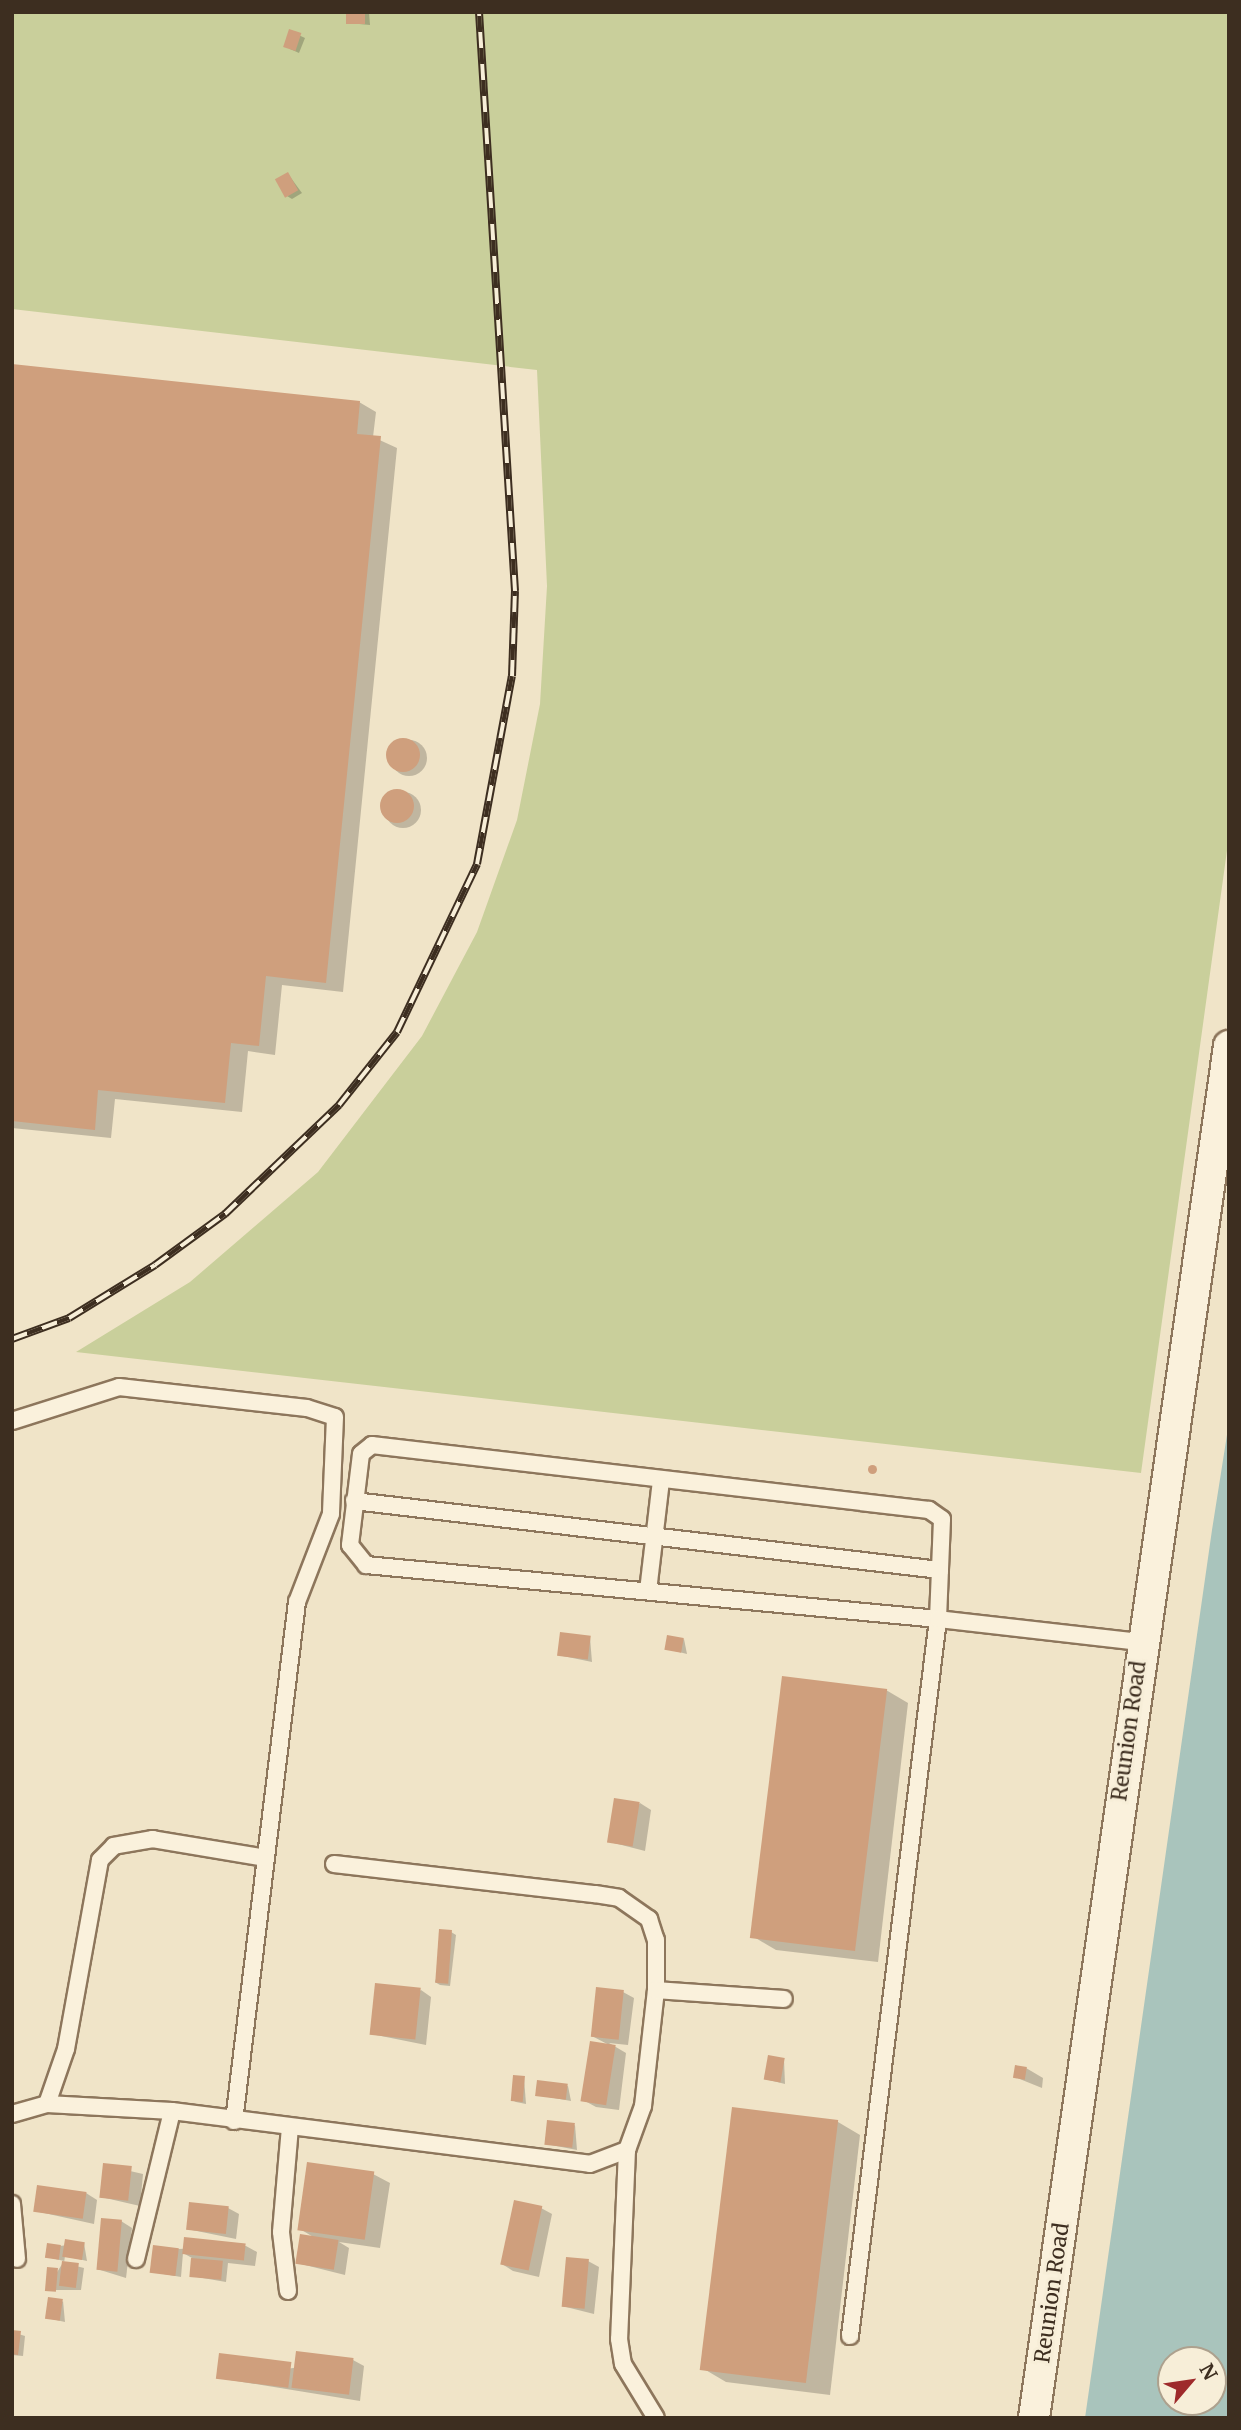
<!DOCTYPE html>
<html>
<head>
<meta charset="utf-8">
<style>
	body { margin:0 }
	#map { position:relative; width:1241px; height:2430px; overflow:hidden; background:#f0e4c8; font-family:Merriweather,serif }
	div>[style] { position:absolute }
	.green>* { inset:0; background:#c9cf9b }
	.water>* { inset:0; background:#a9c4bc }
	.shadow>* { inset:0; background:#0003 }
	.round { border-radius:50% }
	.building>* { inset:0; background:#cf9f7d; transform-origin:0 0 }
	.roads { filter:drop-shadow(2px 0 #8d765c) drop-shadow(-2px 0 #8d765c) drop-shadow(0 2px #8d765c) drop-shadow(0 -2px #8d765c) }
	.service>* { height:16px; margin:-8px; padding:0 8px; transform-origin:8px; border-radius:8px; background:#faf1dc }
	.minor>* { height:30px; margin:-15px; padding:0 15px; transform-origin:15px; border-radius:15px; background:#faf1dc }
	.rail>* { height:8px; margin-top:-4px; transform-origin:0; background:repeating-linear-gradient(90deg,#f7eed8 0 16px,#3d2e20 0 32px); box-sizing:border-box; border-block:2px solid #3d2e20 }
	span { translate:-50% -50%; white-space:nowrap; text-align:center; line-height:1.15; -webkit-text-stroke:6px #f7eed8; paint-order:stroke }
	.street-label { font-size:21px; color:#3d2e20 }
	.frame { position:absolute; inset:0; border:14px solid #3d2e20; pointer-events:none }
	.north { position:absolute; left:1157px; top:2346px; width:70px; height:70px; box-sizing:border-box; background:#f7eed8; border:2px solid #ada18e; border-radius:50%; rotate:61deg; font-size:19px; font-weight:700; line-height:28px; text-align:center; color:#3d2e20 }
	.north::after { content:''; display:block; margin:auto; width:24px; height:32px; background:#9e2a2b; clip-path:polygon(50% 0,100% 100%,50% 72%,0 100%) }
</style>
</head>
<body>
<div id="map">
	<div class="green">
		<div style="clip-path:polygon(12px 12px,1229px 12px,1229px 836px,1141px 1473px,76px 1352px,190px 1282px,318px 1172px,422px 1036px,477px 932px,517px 820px,540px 704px,547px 586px,537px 370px,12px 309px)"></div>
	</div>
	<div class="water">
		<div style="clip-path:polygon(evenodd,1229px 1422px,1229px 2418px,1085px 2418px,1212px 1530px,1229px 1422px,1171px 2360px,1213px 2360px,1213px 2402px,1171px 2402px,1171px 2360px)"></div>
	</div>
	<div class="shadow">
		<div style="clip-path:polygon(348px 12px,369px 12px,370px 25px,348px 23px)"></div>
		<div style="clip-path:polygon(290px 31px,305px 38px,299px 53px,290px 49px)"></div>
		<div style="clip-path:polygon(288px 174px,302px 193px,292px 199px,287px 196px)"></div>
		<div style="clip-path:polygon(12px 366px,359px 402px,376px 412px,373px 437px,397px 448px,343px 992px,282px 985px,275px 1055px,248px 1051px,242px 1112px,115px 1099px,111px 1138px,12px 1128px)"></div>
		<div class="round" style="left:391px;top:740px;width:36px;height:36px"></div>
		<div class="round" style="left:385px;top:792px;width:36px;height:36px"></div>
		<div style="clip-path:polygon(590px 1638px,592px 1662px,558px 1655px)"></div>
		<div style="clip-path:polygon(684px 1639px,687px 1654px,667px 1649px)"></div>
		<div style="clip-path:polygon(886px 1690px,908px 1703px,878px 1962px,776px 1950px,754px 1937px)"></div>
		<div style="clip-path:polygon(640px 1803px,651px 1810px,645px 1851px,610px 1842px)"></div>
		<div style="clip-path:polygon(451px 1932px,456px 1935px,450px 1986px,440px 1985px,435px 1982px)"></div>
		<div style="clip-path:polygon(421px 1990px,431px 1997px,426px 2045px,371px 2034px)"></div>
		<div style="clip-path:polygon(623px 1992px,634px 1998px,628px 2045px,609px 2043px,626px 2053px,619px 2110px,596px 2107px,585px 2101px,609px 2045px,592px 2036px)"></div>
		<div style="clip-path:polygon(784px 2060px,785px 2084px,765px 2079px)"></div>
		<div style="clip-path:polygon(1026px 2068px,1043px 2078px,1042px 2088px,1015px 2077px)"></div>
		<div style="clip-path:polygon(524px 2078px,526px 2104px,516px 2102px,512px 2100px)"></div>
		<div style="clip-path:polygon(568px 2086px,571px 2101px,537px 2095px)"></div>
		<div style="clip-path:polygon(734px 2109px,838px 2122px,860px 2135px,830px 2395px,726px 2382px,704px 2369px)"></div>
		<div style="clip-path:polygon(575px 2125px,577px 2150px,546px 2144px)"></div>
		<div style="clip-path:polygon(104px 2165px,143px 2174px,140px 2206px,101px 2197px)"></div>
		<div style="clip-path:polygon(373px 2174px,390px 2183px,380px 2248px,339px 2242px,349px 2248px,345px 2275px,297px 2263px,315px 2238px,300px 2229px)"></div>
		<div style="clip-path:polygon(86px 2193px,97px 2200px,94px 2224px,35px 2211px)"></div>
		<div style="clip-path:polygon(228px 2208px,239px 2214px,236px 2239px,187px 2229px)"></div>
		<div style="clip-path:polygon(541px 2208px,552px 2214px,539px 2277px,513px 2271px,502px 2264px)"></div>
		<div style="clip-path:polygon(121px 2221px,132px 2228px,126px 2278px,97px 2269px)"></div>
		<div style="clip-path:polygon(84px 2243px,87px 2261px,65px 2256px,64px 2263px,84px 2268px,81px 2290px,46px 2290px,64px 2261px,47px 2257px,60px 2246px)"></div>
		<div style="clip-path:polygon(246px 2246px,257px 2252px,255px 2266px,228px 2263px,226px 2282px,191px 2276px,192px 2258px,183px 2253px,181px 2277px,152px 2272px,178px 2249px)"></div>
		<div style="clip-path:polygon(588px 2261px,599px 2267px,594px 2314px,562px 2306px)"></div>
		<div style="clip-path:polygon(63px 2301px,65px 2322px,47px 2318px)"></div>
		<div style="clip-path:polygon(12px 2332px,25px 2336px,23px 2356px,12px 2355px)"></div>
		<div style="clip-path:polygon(353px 2360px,364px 2366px,360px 2401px,218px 2378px)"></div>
	</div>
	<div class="building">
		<div style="left:346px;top:12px;width:19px;height:12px"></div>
		<div style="left:289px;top:29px;width:13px;height:19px;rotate:18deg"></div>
		<div style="left:288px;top:172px;width:21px;height:15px;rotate:61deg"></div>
		<div style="clip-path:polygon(12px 364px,360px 401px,357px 434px,381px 436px,326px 983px,266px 976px,259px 1046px,231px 1043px,225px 1103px,98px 1090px,95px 1130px,12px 1121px)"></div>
		<div class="round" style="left:386px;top:738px;width:34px;height:34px"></div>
		<div class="round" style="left:380px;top:789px;width:34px;height:34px"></div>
		<div class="round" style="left:867.5px;top:1464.5px;width:9px;height:9px"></div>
		<div style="left:560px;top:1632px;width:31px;height:24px;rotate:7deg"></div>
		<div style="left:667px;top:1635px;width:17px;height:15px;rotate:10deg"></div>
		<div style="left:782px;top:1676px;width:106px;height:264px;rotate:7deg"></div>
		<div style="left:614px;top:1798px;width:26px;height:45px;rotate:9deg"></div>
		<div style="left:439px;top:1929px;width:13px;height:54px;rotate:4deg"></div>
		<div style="left:375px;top:1983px;width:46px;height:52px;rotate:6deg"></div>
		<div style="left:596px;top:1987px;width:28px;height:50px;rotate:6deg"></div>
		<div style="left:590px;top:2041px;width:26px;height:61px;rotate:9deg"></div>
		<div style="left:768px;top:2055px;width:17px;height:25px;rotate:10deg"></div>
		<div style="left:1015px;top:2065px;width:12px;height:13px;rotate:9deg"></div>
		<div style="left:513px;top:2075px;width:12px;height:26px;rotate:5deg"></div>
		<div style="left:537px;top:2080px;width:31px;height:16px;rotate:7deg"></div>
		<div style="left:732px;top:2107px;width:107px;height:265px;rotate:7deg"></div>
		<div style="left:547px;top:2120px;width:28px;height:25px;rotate:6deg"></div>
		<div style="left:307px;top:2162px;width:68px;height:69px;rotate:8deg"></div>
		<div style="left:103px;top:2163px;width:29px;height:35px;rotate:6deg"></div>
		<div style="left:37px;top:2185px;width:50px;height:27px;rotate:8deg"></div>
		<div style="left:514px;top:2200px;width:29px;height:66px;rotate:12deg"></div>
		<div style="left:189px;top:2202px;width:40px;height:28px;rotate:6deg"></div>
		<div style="left:101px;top:2218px;width:21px;height:52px;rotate:5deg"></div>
		<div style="left:300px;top:2234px;width:39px;height:30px;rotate:9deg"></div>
		<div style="left:184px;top:2237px;width:62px;height:17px;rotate:6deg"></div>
		<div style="left:65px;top:2239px;width:20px;height:18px;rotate:9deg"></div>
		<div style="left:47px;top:2243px;width:14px;height:15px;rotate:8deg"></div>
		<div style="left:153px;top:2245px;width:26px;height:28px;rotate:7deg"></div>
		<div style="left:566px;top:2257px;width:23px;height:50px;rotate:5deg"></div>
		<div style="left:191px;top:2258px;width:32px;height:19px;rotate:5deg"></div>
		<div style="left:62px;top:2261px;width:17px;height:25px;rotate:7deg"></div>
		<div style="left:47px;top:2267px;width:11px;height:24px;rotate:5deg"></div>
		<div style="left:48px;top:2297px;width:15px;height:22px;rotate:8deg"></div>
		<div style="clip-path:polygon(12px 2330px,21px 2331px,18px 2355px,12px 2354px)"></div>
		<div style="left:296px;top:2351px;width:58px;height:37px;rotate:7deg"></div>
		<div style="left:219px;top:2353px;width:73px;height:26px;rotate:7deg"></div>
	</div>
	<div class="roads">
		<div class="service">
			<div style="left:12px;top:1421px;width:112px;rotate:-17.6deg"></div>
			<div style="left:119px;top:1387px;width:189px;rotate:6.4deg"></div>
			<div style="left:307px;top:1408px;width:29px;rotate:18deg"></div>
			<div style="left:335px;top:1417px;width:97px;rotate:92.4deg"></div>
			<div style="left:331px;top:1514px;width:94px;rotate:111.1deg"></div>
			<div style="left:297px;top:1602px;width:523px;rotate:96.92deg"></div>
			<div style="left:354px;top:1501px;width:590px;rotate:6.72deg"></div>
			<div style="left:648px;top:1591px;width:112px;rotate:-83.3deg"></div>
			<div style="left:266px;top:1858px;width:115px;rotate:-170.5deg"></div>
			<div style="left:153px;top:1839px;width:40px;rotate:170deg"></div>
			<div style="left:114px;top:1846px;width:20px;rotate:135deg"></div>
			<div style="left:100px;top:1860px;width:192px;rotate:100.2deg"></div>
			<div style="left:66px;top:2049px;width:58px;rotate:109.1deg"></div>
			<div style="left:47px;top:2104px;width:125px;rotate:3.2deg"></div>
			<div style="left:172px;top:2111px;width:421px;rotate:7.2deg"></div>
			<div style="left:590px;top:2164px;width:40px;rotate:-21deg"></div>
			<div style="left:334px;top:1864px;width:263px;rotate:6.6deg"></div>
			<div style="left:595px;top:1894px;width:24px;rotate:9deg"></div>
			<div style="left:619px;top:1898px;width:37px;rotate:35deg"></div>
			<div style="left:649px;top:1919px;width:22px;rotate:72deg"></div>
			<div style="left:656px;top:1940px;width:50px;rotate:90deg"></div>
			<div style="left:656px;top:1990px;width:117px;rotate:96.4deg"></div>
			<div style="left:643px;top:2106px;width:47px;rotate:110deg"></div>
			<div style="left:627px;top:2150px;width:189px;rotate:92.4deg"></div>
			<div style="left:619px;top:2339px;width:25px;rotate:81deg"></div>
			<div style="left:623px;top:2364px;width:63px;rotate:58.6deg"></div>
			<div style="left:656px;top:1990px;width:128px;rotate:4deg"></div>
			<div style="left:12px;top:2114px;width:36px;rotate:-16deg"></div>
			<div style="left:12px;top:2204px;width:55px;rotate:84.8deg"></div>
			<div style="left:136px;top:2259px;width:152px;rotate:-76.3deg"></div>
			<div style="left:288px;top:2291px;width:59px;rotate:-96.8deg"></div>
			<div style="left:281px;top:2232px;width:104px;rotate:-85.1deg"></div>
			<div style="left:850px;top:2336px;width:722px;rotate:-83deg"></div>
			<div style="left:938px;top:1619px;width:100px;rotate:-87.7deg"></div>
			<div style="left:942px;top:1519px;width:16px;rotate:-145deg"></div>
			<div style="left:929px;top:1510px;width:561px;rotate:-173.34deg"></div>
			<div style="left:372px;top:1445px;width:14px;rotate:141deg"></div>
			<div style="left:361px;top:1454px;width:92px;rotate:96.9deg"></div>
			<div style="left:350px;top:1545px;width:26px;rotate:51deg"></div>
			<div style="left:366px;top:1565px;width:575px;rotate:5.39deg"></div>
			<div style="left:938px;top:1619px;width:204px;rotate:6.5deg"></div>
		</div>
		<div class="minor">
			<div style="left:1034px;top:2418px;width:1386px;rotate:-81.91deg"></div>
		</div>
	</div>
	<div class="rail">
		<div style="left:12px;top:1339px;width:61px;rotate:-20.2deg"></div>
		<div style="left:69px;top:1318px;width:101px;rotate:-31.6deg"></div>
		<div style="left:155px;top:1265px;width:87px;rotate:-36.1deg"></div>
		<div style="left:225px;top:1214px;width:158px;rotate:-43.7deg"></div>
		<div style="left:339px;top:1105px;width:93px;rotate:-51.5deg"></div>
		<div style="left:397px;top:1032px;width:186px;rotate:-64.5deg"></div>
		<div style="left:477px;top:864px;width:191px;rotate:-79.5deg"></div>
		<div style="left:512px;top:676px;width:85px;rotate:-88deg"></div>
		<div style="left:515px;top:591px;width:580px;rotate:-93.56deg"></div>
	</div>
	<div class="street-label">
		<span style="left:1129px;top:1731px;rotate:-82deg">Reunion Road</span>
		<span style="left:1052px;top:2293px;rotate:-82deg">Reunion Road</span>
	</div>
	<div class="frame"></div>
	<div class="north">N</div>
</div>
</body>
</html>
